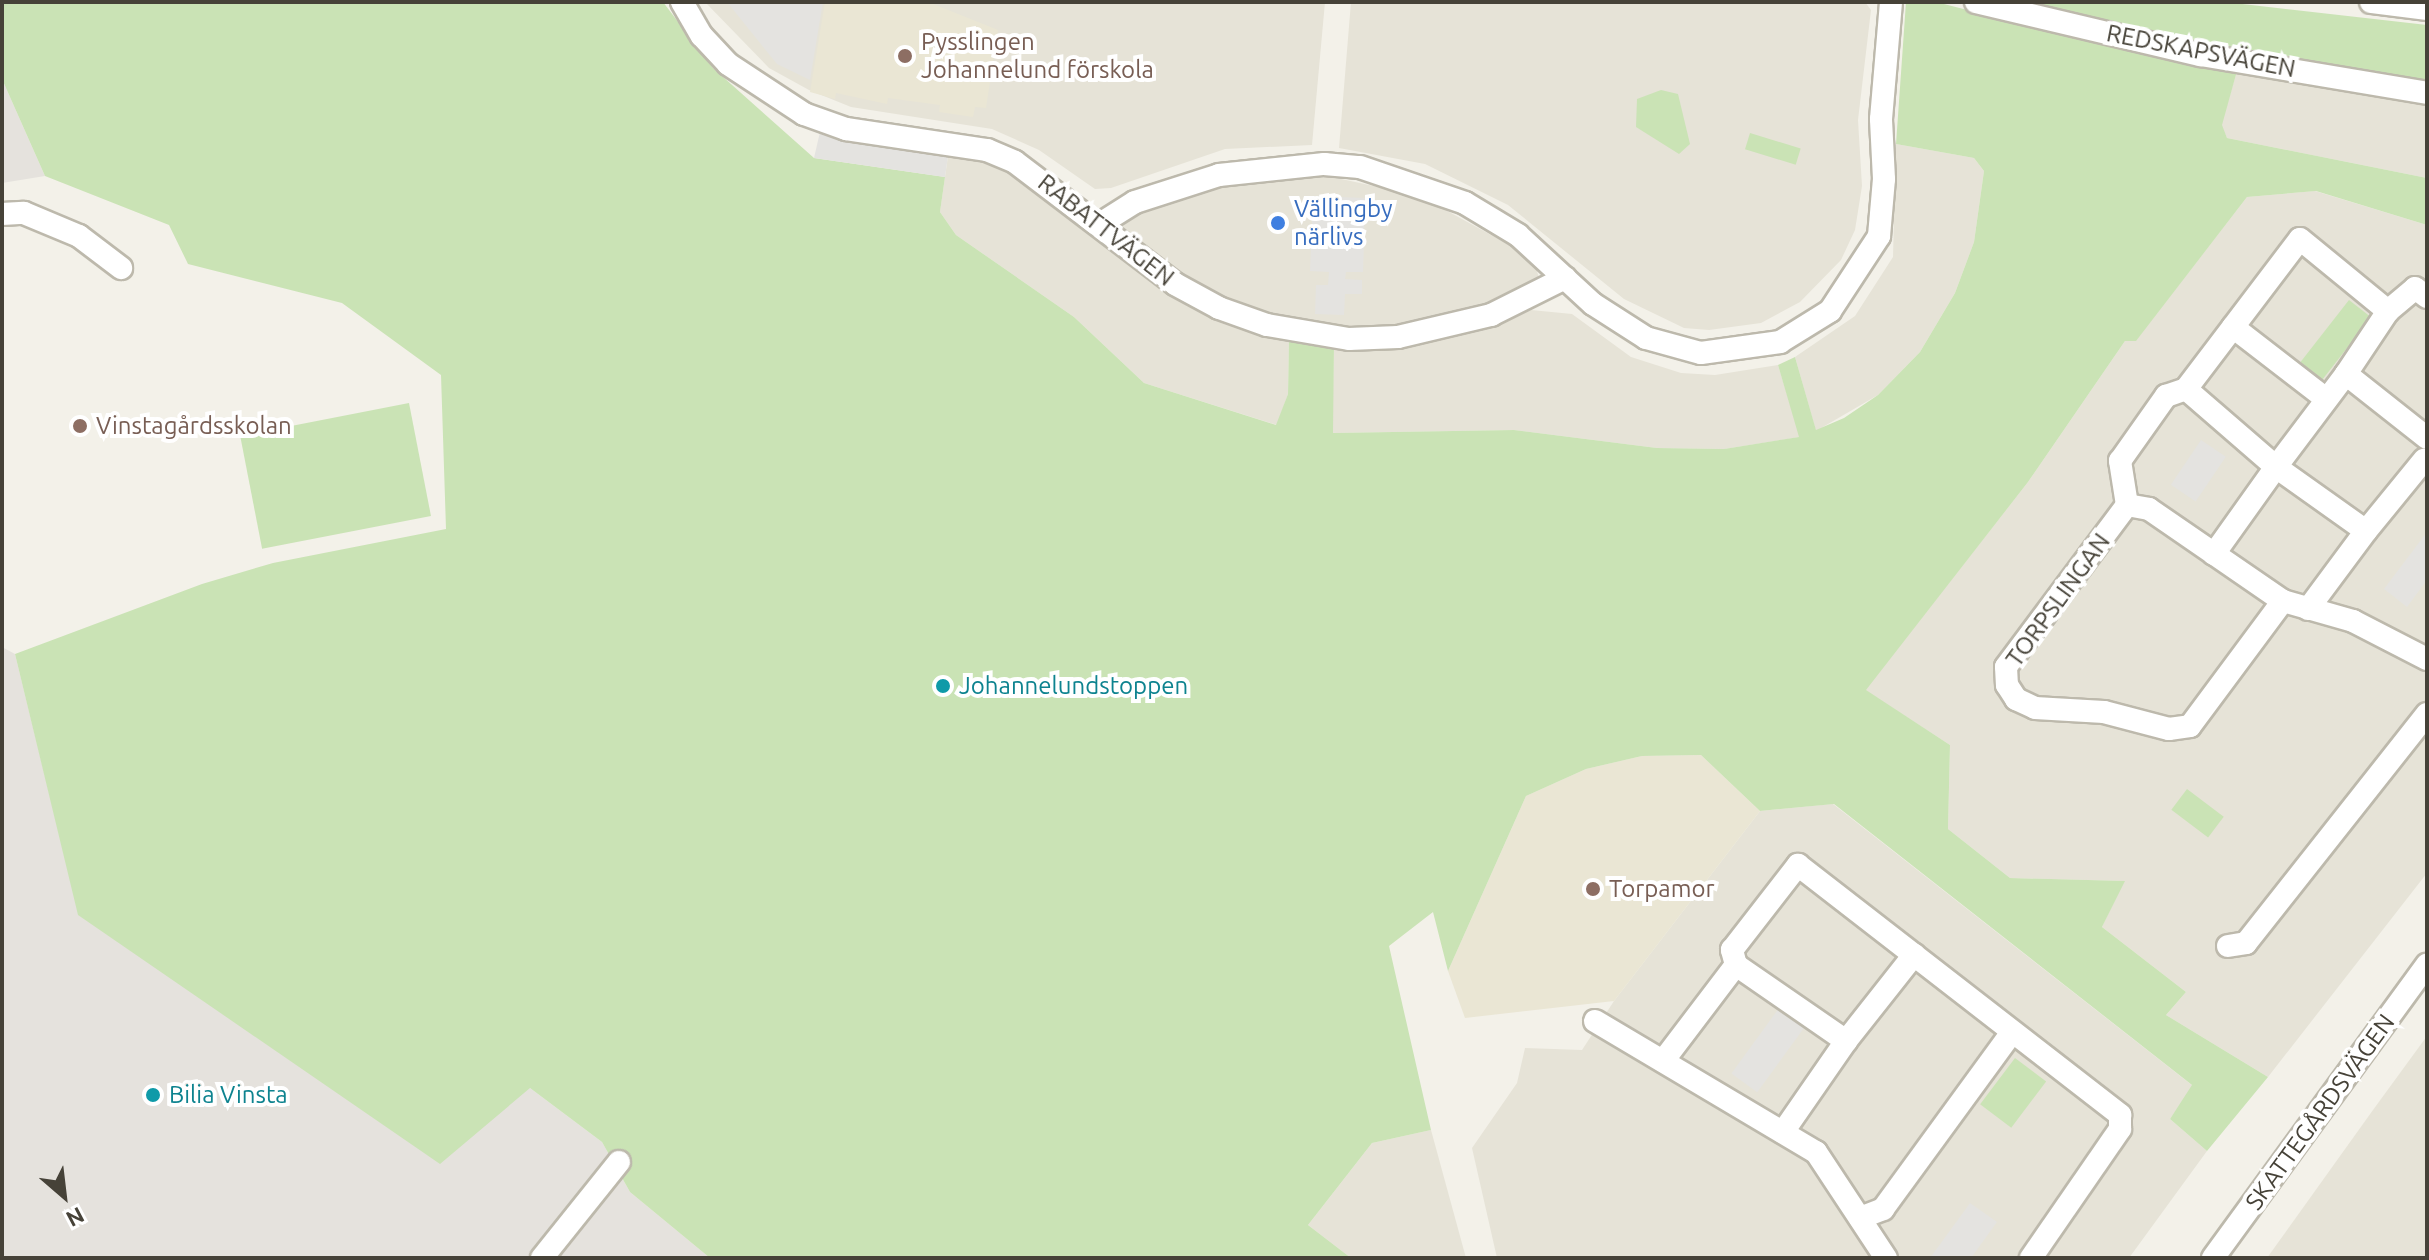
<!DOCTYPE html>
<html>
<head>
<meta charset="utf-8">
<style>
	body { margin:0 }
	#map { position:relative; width:2429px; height:1260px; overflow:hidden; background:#f3f1e9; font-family:Ubuntu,sans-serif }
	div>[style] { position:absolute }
	.residential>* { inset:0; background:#e6e3d7 }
	.industrial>* { inset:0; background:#e5e2dd }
	.education>* { inset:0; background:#eae6d4 }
	.green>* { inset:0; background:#cae3b5; transform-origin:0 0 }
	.parking>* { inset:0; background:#e4e3e0; transform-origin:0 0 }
	.roads { filter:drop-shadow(2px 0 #bdb9ac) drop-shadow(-2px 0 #bdb9ac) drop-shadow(0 2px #bdb9ac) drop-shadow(0 -2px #bdb9ac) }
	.minor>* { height:22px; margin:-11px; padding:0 11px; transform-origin:11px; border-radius:11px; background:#fff }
	.dots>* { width:22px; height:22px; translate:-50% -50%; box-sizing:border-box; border:4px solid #fff; border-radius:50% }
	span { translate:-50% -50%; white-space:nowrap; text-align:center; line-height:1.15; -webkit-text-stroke:8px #fff; paint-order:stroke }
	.education-label { font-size:24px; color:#785e54 }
	.left { translate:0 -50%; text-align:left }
	.street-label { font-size:24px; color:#464238 }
	.shop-label { font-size:24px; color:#366cbe }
	.culture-label { font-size:24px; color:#0d838f }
	.frame { position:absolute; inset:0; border:4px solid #464238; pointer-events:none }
	.north { position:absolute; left:24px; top:1156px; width:80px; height:80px; -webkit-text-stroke:6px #fff; paint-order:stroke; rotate:152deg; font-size:22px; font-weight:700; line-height:32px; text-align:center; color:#464238 }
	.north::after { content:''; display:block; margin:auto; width:28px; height:36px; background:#464238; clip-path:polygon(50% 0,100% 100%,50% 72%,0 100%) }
</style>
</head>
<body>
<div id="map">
	<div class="residential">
		<div style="clip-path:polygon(705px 2px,1325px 2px,1312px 145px,1225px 149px,1111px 188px,1095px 189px,1039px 150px,992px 129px,851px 107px,809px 90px,769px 68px)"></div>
		<div style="clip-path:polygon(1351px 2px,1865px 2px,1871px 10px,1858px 120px,1862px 186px,1855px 230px,1841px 260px,1800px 302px,1761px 323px,1709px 330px,1684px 328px,1624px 299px,1508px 205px,1425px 164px,1339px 148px)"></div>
		<div style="clip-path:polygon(2237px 71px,2427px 102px,2427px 178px,2227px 138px,2221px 125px)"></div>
		<div style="clip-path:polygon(1896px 144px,1974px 158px,1984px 171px,1974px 242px,1955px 293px,1920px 352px,1878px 395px,1816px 431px,1795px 357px,1855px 316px,1893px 257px)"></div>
		<div style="clip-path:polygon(948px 156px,986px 161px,1032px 182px,1289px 339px,1288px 394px,1277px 425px,1144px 383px,1074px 317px,956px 235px,940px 212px)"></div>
		<div style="clip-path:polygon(1287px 176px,1332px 177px,1420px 196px,1513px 247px,1535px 264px,1539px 278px,1535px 287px,1492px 305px,1403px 326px,1335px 327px,1268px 313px,1205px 288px,1158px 261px,1121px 229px,1128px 216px,1164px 201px,1221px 185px)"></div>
		<div style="clip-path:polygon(2315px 191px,2427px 225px,2427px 873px,2268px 1077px,2166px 1015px,2186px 992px,2102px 927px,2124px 881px,2010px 878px,1948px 829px,1950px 745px,1865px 690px,2028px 482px,2125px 341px,2136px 340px,2247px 197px)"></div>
		<div style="clip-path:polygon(1531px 310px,1572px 314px,1631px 357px,1681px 373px,1715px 375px,1778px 365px,1800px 437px,1724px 449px,1657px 448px,1514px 430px,1332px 433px,1334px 345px,1415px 344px,1488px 327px)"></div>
		<div style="clip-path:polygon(1833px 804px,2193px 1086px,2170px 1119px,2207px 1151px,2129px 1258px,1497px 1258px,1472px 1148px,1517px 1083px,1525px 1048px,1582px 1050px,1614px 1001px,1760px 811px)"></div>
		<div style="clip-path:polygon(2427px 1036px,2427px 1258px,2267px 1258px,2373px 1110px)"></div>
		<div style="clip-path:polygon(1431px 1130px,1466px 1258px,1351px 1258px,1308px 1225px,1372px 1143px)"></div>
	</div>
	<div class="industrial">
		<div style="clip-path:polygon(2px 79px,45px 176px,2px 183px)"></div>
		<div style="clip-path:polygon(2px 647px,15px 654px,79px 915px,530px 1088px,602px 1142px,630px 1192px,710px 1258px,2px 1258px)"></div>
	</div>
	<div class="education">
		<div style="clip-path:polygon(825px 2px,928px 2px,998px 30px,986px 108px,975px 107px,973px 117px,939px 112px,940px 105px,888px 98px,887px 104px,836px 93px,835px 99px,810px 92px)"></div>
		<div style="clip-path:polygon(1701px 755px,1760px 811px,1614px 1001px,1465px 1018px,1448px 971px,1526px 796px,1586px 769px,1642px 756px)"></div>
	</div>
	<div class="green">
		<div style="clip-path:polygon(2px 2px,663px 2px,713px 68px,814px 158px,945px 177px,940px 212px,956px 235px,1074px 317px,1144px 383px,1276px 425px,1288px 394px,1289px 339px,1334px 345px,1333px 433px,1514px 430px,1657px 448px,1724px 449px,1799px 437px,1778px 365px,1795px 357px,1816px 430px,1844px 418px,1878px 395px,1920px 352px,1955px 293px,1974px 242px,1984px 171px,1974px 158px,1896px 144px,1906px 2px,1940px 3px,2128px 51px,2237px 71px,2222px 125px,2227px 138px,2427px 178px,2427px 225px,2316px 191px,2247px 197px,2136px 341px,2125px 341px,2028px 482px,1866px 690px,1950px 745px,1948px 829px,2010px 878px,2125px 881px,2102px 927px,2186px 992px,2166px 1015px,2268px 1077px,2207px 1151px,2170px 1119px,2192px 1085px,1834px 804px,1760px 811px,1701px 755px,1642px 756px,1586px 769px,1526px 796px,1448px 971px,1433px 912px,1389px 946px,1431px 1130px,1372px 1143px,1308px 1225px,1351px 1258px,710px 1258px,630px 1192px,602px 1142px,530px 1088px,440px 1164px,78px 915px,15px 654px,202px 584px,273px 563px,446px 529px,441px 375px,342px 303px,188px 264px,169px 225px,45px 176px,2px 79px)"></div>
		<div style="clip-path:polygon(2015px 2px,2225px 2px,2427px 25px,2427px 85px,2158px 37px)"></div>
		<div style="clip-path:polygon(1661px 90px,1678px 94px,1690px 144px,1679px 154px,1636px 127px,1637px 99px)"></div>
		<div style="left:1750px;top:133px;width:53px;height:17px;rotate:17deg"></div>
		<div style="left:2349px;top:300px;width:28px;height:79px;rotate:38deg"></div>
		<div style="left:409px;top:403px;width:115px;height:172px;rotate:79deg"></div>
		<div style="left:2187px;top:789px;width:46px;height:26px;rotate:37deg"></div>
		<div style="left:2015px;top:1058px;width:39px;height:58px;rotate:37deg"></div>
	</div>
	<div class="parking">
		<div style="clip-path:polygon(727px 2px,823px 2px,810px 80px,777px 64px)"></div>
		<div style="clip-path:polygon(820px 132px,948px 156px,945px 177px,814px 158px)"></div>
		<div style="clip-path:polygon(1313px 196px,1365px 198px,1364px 235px,1347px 235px,1347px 243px,1364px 243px,1363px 272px,1346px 272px,1345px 279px,1362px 280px,1362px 294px,1345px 294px,1344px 315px,1315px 314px,1316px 285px,1328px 285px,1329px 272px,1310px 271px)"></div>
		<div style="left:2201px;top:440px;width:30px;height:54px;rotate:34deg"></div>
		<div style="clip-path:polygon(2427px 532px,2427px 580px,2407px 607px,2384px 589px)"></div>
		<div style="left:1779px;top:1008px;width:32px;height:81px;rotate:36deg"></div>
		<div style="clip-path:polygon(1970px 1203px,1997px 1222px,1971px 1258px,1930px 1258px)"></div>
	</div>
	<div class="roads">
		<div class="minor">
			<div style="left:682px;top:2px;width:39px;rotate:60deg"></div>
			<div style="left:702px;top:36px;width:38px;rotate:47deg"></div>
			<div style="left:728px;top:64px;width:91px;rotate:33.3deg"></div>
			<div style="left:804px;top:114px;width:45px;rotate:19.7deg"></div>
			<div style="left:846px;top:129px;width:143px;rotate:8.5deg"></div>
			<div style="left:987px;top:150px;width:30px;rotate:23deg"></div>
			<div style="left:1015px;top:162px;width:201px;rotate:37.3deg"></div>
			<div style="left:1175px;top:284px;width:50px;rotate:28.6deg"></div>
			<div style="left:1219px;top:308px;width:51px;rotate:19.5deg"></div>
			<div style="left:1267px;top:325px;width:83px;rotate:9.7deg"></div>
			<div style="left:1349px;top:339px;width:49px;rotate:-2.3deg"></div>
			<div style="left:1398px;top:337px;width:96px;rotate:-13.3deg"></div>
			<div style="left:1491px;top:315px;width:83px;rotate:-26.6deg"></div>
			<div style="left:1976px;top:2px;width:231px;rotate:13.3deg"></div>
			<div style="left:2201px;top:55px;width:229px;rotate:9.5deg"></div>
			<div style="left:2371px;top:2px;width:56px;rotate:7.1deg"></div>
			<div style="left:2px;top:214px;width:22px;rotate:-3deg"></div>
			<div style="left:24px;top:213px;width:60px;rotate:22.7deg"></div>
			<div style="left:79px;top:236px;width:53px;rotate:37.3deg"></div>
			<div style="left:1100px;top:224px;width:41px;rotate:-32.2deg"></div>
			<div style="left:1135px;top:202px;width:88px;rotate:-17.8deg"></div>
			<div style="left:1219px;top:175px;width:106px;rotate:-6deg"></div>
			<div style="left:1324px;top:164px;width:36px;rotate:5deg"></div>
			<div style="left:1360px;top:167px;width:111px;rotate:18.9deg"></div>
			<div style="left:1465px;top:203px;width:62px;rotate:31.1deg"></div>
			<div style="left:1518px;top:235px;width:102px;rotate:42.6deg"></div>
			<div style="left:1593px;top:304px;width:63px;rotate:32.7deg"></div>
			<div style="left:1646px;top:338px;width:57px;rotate:15.3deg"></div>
			<div style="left:1701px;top:353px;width:80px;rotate:-7.9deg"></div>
			<div style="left:1780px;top:342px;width:59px;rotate:-31.8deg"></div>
			<div style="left:1830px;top:311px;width:90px;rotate:-56.8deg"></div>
			<div style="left:1879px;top:236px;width:57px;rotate:-85deg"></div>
			<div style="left:1884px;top:179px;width:60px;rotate:-92.9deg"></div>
			<div style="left:1881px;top:119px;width:117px;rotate:-85.1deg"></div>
			<div style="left:2388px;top:311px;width:76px;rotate:123.7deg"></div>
			<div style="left:2346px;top:374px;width:103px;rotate:38.3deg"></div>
			<div style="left:2233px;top:327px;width:118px;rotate:37.7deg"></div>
			<div style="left:2346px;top:374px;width:116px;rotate:127deg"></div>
			<div style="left:2276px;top:467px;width:110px;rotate:35.4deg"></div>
			<div style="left:2366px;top:531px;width:92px;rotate:-50.8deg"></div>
			<div style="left:2186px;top:389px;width:119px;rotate:40.9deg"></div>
			<div style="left:2276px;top:467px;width:107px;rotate:125.5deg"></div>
			<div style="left:2127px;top:505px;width:202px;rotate:126.8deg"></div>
			<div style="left:2006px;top:667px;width:18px;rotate:87deg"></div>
			<div style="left:2007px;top:685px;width:17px;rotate:57deg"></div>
			<div style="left:2016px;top:699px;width:21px;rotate:25deg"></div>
			<div style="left:2035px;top:708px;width:69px;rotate:3.3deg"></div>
			<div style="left:2104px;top:712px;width:67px;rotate:14.7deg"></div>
			<div style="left:2169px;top:729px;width:21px;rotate:-8deg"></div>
			<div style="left:2190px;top:726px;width:156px;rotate:-53.4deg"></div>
			<div style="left:2127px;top:505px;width:45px;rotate:-99deg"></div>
			<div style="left:2120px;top:461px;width:80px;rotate:-54.7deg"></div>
			<div style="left:2166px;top:396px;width:21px;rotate:-19deg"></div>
			<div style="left:2186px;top:389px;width:188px;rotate:-52.8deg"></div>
			<div style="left:2300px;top:239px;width:114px;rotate:39.3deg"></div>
			<div style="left:2388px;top:311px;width:35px;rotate:-40deg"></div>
			<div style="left:2415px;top:288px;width:15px;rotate:37deg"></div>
			<div style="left:2127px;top:505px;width:22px;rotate:10deg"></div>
			<div style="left:2149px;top:509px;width:163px;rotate:34.5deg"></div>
			<div style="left:2283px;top:601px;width:73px;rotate:15.9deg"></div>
			<div style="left:2353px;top:621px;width:83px;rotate:27.2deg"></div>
			<div style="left:2308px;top:609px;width:97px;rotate:-53.4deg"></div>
			<div style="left:2228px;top:946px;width:18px;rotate:-9deg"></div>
			<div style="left:2246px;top:943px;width:292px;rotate:-51.7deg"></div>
			<div style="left:1736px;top:965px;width:134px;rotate:34.6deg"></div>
			<div style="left:1846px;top:1041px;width:111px;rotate:124.7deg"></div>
			<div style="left:1595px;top:1021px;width:257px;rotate:30.7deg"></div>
			<div style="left:1816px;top:1152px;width:127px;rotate:56.6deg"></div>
			<div style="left:1846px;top:1041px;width:110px;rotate:-51.7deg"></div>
			<div style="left:1663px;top:1061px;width:121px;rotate:-52.8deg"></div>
			<div style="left:1736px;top:965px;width:16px;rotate:-105deg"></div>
			<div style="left:1732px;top:950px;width:108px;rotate:-52.2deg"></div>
			<div style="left:1798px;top:865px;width:408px;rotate:37.8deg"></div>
			<div style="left:2120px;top:1115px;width:14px;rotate:90deg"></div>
			<div style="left:2120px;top:1129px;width:157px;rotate:124.6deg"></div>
			<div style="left:1860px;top:1218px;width:25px;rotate:-21deg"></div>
			<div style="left:1883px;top:1209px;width:219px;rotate:-53.9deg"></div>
			<div style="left:542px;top:1258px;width:123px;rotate:-51.3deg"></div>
			<div style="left:2213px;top:1258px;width:363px;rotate:-53.9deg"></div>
		</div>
	</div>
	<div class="dots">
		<div style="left:905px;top:56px;background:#8d6e63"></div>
		<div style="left:1278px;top:223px;background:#3f7fe0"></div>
		<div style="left:80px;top:426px;background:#8d6e63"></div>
		<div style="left:943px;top:686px;background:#0f9aa8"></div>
		<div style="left:1593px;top:889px;background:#8d6e63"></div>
		<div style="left:153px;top:1095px;background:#0f9aa8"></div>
	</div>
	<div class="education-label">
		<span class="left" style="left:921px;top:56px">Pysslingen<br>Johannelund förskola</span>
		<span class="left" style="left:96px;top:426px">Vinstagårdsskolan</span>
		<span class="left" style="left:1609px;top:889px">Torpamor</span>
	</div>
	<div class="street-label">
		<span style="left:2201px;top:51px;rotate:11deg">REDSKAPSVÄGEN</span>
		<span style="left:1106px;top:230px;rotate:38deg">RABATTVÄGEN</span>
		<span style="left:2058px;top:600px;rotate:-54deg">TORPSLINGAN</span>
		<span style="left:2320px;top:1112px;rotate:-54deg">SKATTEGÅRDSVÄGEN</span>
	</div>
	<div class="shop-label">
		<span class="left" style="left:1294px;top:223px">Vällingby<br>närlivs</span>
	</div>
	<div class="culture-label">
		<span class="left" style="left:959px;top:686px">Johannelundstoppen</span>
		<span class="left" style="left:169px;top:1095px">Bilia Vinsta</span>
	</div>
	<div class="frame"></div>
	<div class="north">N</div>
</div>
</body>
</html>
